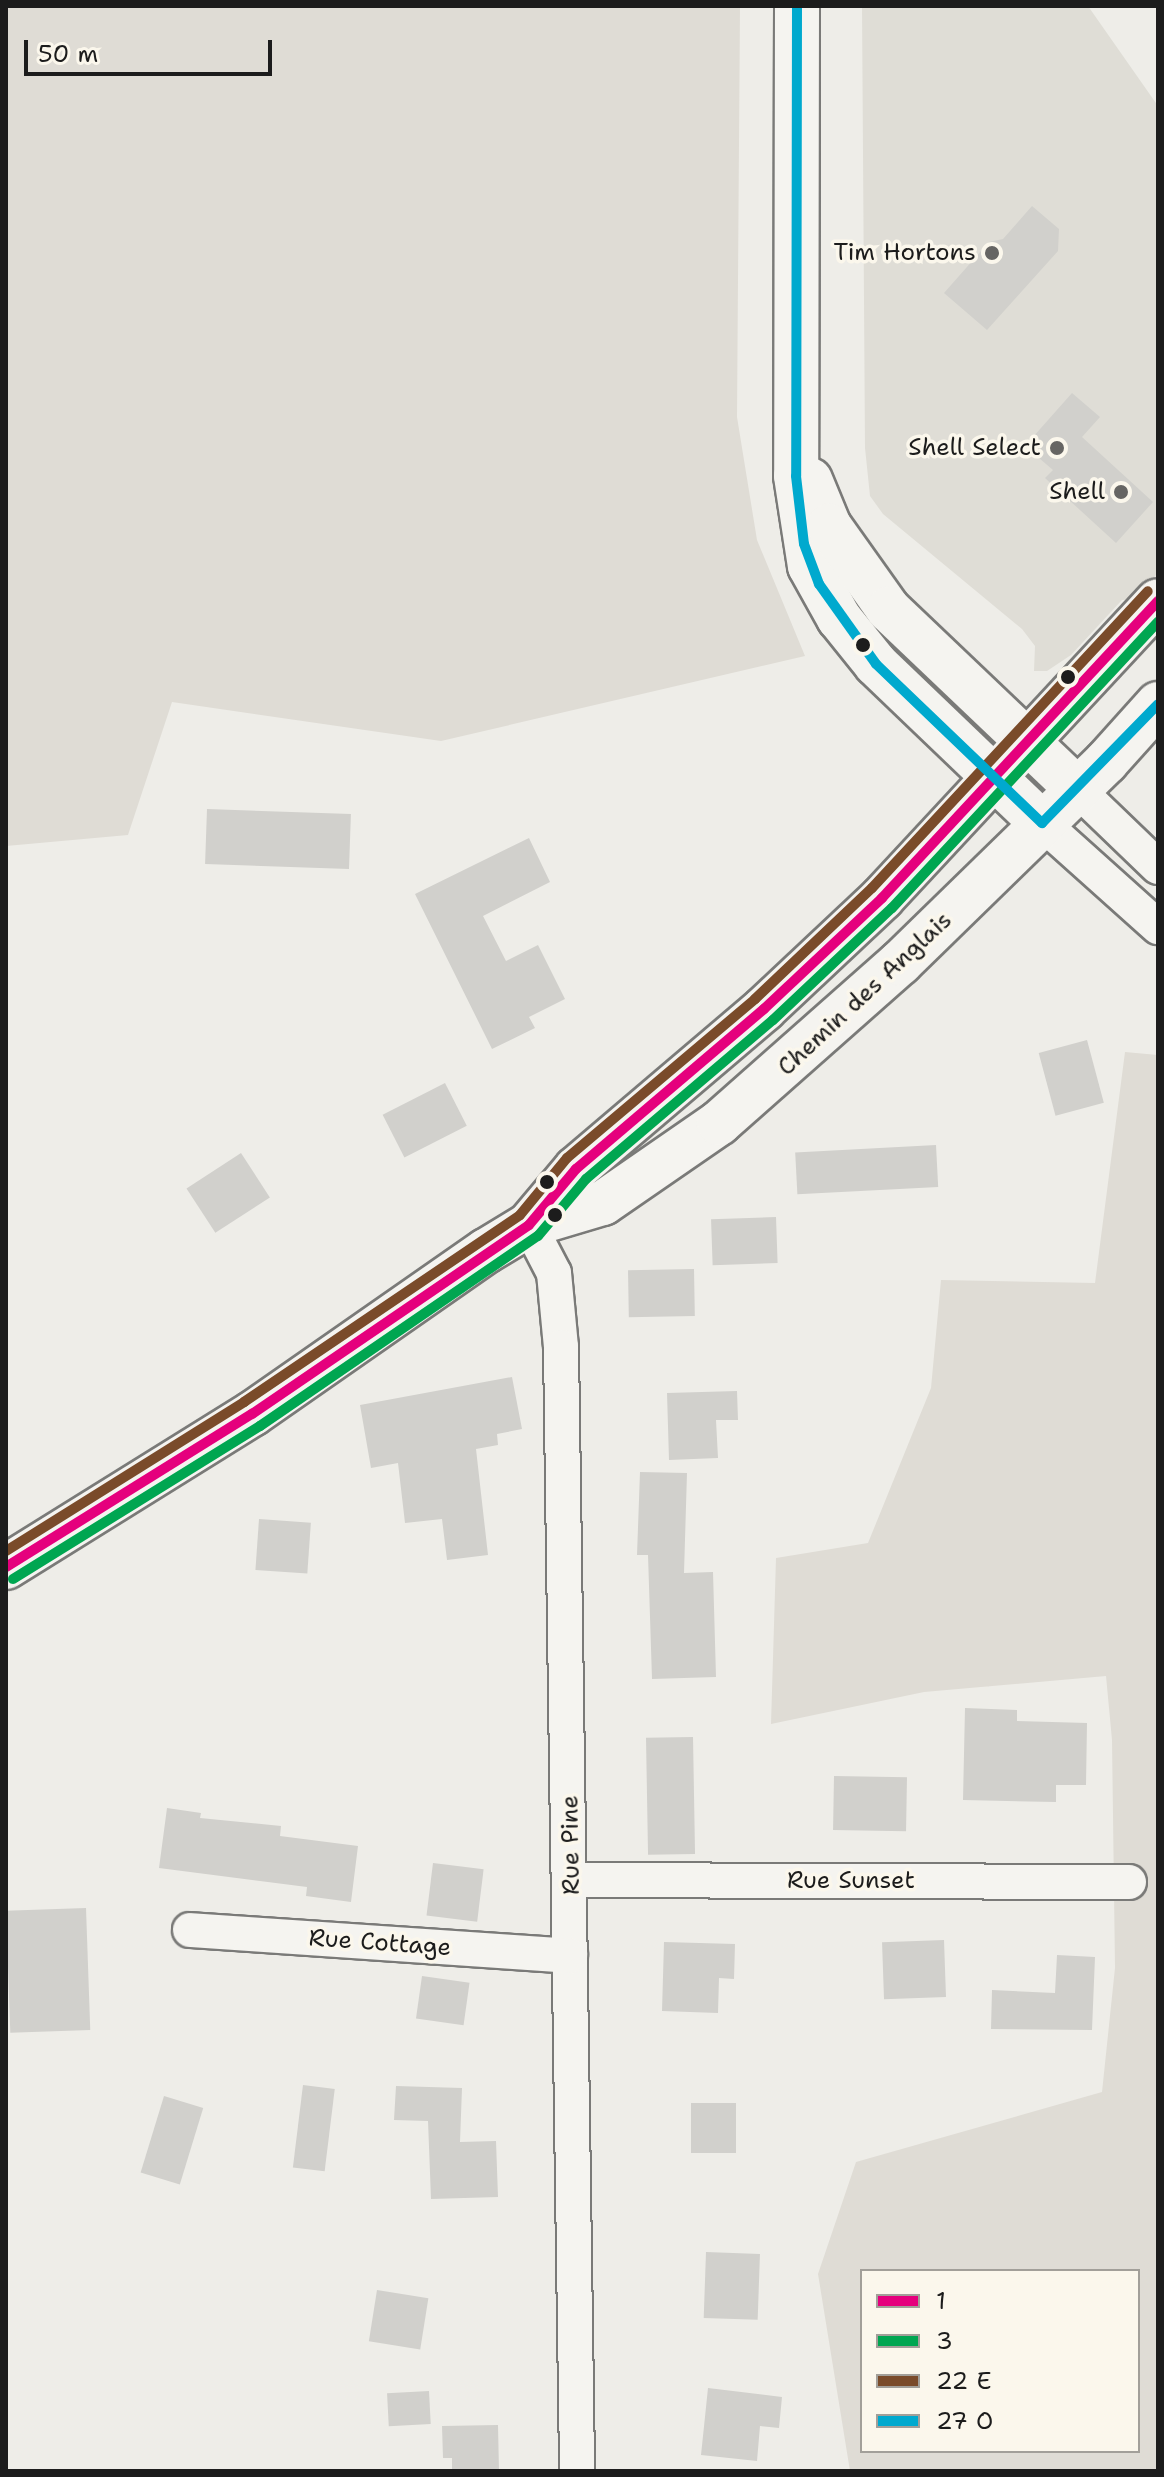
<!DOCTYPE html>
<html>
<head>
<meta charset="utf-8">
<style>
	body { margin:0 }
	#map { position:relative; width:1164px; height:2477px; overflow:hidden; background:#eeede8; font-family:"Shantell Sans",sans-serif }
	div>[style] { position:absolute }
	.built>* { inset:0; background:#dfddd6 }
	.green>* { inset:0; background:#dfdcd5 }
	.building>* { inset:0; background:#d1d0cc; transform-origin:0 0 }
	.roads { filter:drop-shadow(2px 0 #7a7a78) drop-shadow(-2px 0 #7a7a78) drop-shadow(0 2px #7a7a78) drop-shadow(0 -2px #7a7a78) }
	.street>* { height:34px; margin:-17px; padding:0 17px; transform-origin:17px; border-radius:17px; background:#f5f4f0 }
	.secondary>* { height:44px; margin:-22px; padding:0 22px; transform-origin:22px; border-radius:22px; background:#f5f4f0 }
	.bus-1>* { height:10px; margin:-5px; padding:0 5px; transform-origin:5px; border-radius:5px; background:#e5007d }
	.bus-2>* { height:10px; margin:-5px; padding:0 5px; transform-origin:5px; border-radius:5px; background:#00a651 }
	.bus-3>* { height:10px; margin:-5px; padding:0 5px; transform-origin:5px; border-radius:5px; background:#7a4b2a }
	.bus-4>* { height:10px; margin:-5px; padding:0 5px; transform-origin:5px; border-radius:5px; background:#00a9ce }
	.dots>* { width:22px; height:22px; translate:-50% -50%; box-sizing:border-box; border:4px solid #fbf7ec; border-radius:50% }
	span { translate:-50% -50%; white-space:nowrap; text-align:center; line-height:1.15; -webkit-text-stroke:7px #fbf7ec; paint-order:stroke }
	.poi-label { font-size:24px; color:#1c1c1c }
	.right { translate:-100% -50%; text-align:right }
	.street-label { font-size:24px; color:#1c1c1c }
	.frame { position:absolute; inset:0; border:8px solid #1c1c1c; pointer-events:none }
	.legend { position:absolute; left:860px; top:2269px; width:280px; height:184px; box-sizing:border-box; background:#fbf7ec; border:2px solid #a29f99; margin:0; padding:10px 14px; list-style:none; font-size:24px; color:#1c1c1c }
	.legend li { display:flex; align-items:center; gap:16px; height:40px }
	.legend b { width:40px; border:2px solid #a29f99 }
	.scale { position:absolute; left:24px; top:40px; width:248px; height:36px; box-sizing:border-box; border:4px solid #1c1c1c; border-top:0; padding-left:10px; font-size:24px; line-height:28px; white-space:nowrap; color:#1c1c1c; -webkit-text-stroke:6px #fbf7ec; paint-order:stroke }
</style>
</head>
<body>
<div id="map">
	<div class="built">
		<div style="clip-path:polygon(862px 6px,1088px 6px,1158px 106px,1158px 573px,1133px 599px,1122px 600px,1071px 655px,1047px 671px,1034px 671px,1035px 646px,1022px 629px,883px 514px,870px 496px,865px 448px)"></div>
	</div>
	<div class="green">
		<div style="clip-path:polygon(6px 6px,740px 6px,737px 417px,757px 540px,805px 656px,441px 741px,172px 702px,128px 835px,6px 846px)"></div>
		<div style="clip-path:polygon(evenodd,1125px 1052px,1158px 1055px,1158px 2471px,850px 2471px,818px 2274px,856px 2162px,1102px 2092px,1115px 1968px,1112px 1740px,1106px 1676px,924px 1692px,771px 1724px,776px 1558px,868px 1543px,931px 1388px,941px 1280px,1095px 1283px,1125px 1052px,862px 2271px,1138px 2271px,1138px 2451px,862px 2451px,862px 2271px)"></div>
	</div>
	<div class="building">
		<div style="clip-path:polygon(1032px 206px,1059px 229px,1058px 251px,987px 330px,944px 293px,989px 242px,1003px 239px)"></div>
		<div style="clip-path:polygon(1072px 393px,1100px 417px,1082px 437px,1153px 502px,1116px 543px,1045px 478px,1053px 470px,1025px 446px)"></div>
		<div style="left:207px;top:809px;width:144px;height:55px;rotate:2deg"></div>
		<div style="clip-path:polygon(529px 838px,550px 882px,483px 916px,506px 961px,538px 945px,565px 999px,529px 1017px,535px 1028px,492px 1049px,415px 894px)"></div>
		<div style="left:1087px;top:1040px;width:65px;height:50px;rotate:75deg"></div>
		<div style="left:445px;top:1083px;width:48px;height:70px;rotate:63deg"></div>
		<div style="left:936px;top:1145px;width:42px;height:141px;rotate:87deg"></div>
		<div style="left:241px;top:1153px;width:53px;height:65px;rotate:57deg"></div>
		<div style="left:776px;top:1217px;width:46px;height:65px;rotate:88deg"></div>
		<div style="left:694px;top:1269px;width:47px;height:66px;rotate:89deg"></div>
		<div style="clip-path:polygon(512px 1377px,522px 1429px,497px 1434px,498px 1445px,476px 1449px,488px 1555px,447px 1560px,442px 1519px,405px 1523px,398px 1463px,371px 1468px,360px 1405px)"></div>
		<div style="clip-path:polygon(737px 1391px,738px 1420px,716px 1420px,718px 1458px,669px 1460px,667px 1393px)"></div>
		<div style="clip-path:polygon(640px 1472px,687px 1473px,684px 1573px,713px 1572px,716px 1677px,652px 1679px,648px 1555px,637px 1555px)"></div>
		<div style="left:259px;top:1519px;width:52px;height:51px;rotate:4deg"></div>
		<div style="clip-path:polygon(965px 1708px,1017px 1710px,1017px 1721px,1087px 1723px,1086px 1785px,1056px 1785px,1056px 1802px,963px 1800px)"></div>
		<div style="left:693px;top:1737px;width:117px;height:47px;rotate:89deg"></div>
		<div style="left:834px;top:1776px;width:73px;height:54px;rotate:1deg"></div>
		<div style="clip-path:polygon(167px 1808px,201px 1813px,200px 1818px,281px 1826px,280px 1836px,358px 1846px,351px 1902px,306px 1896px,307px 1887px,159px 1868px)"></div>
		<div style="left:433px;top:1863px;width:51px;height:53px;rotate:7deg"></div>
		<div style="left:86px;top:1908px;width:122px;height:80px;rotate:88deg"></div>
		<div style="left:944px;top:1940px;width:57px;height:62px;rotate:88deg"></div>
		<div style="clip-path:polygon(664px 1942px,735px 1944px,734px 1979px,719px 1978px,718px 2013px,662px 2011px)"></div>
		<div style="clip-path:polygon(1057px 1955px,1095px 1957px,1092px 2030px,991px 2029px,992px 1990px,1055px 1993px)"></div>
		<div style="left:422px;top:1976px;width:48px;height:43px;rotate:8deg"></div>
		<div style="left:303px;top:2085px;width:32px;height:83px;rotate:7deg"></div>
		<div style="clip-path:polygon(396px 2086px,462px 2088px,460px 2142px,496px 2141px,498px 2197px,431px 2199px,428px 2121px,394px 2120px)"></div>
		<div style="left:164px;top:2096px;width:41px;height:80px;rotate:17deg"></div>
		<div style="left:691px;top:2103px;width:45px;height:50px"></div>
		<div style="left:706px;top:2252px;width:54px;height:66px;rotate:2deg"></div>
		<div style="left:377px;top:2290px;width:52px;height:52px;rotate:9deg"></div>
		<div style="clip-path:polygon(708px 2388px,782px 2397px,779px 2428px,760px 2426px,757px 2461px,701px 2455px)"></div>
		<div style="left:429px;top:2391px;width:33px;height:42px;rotate:87deg"></div>
		<div style="clip-path:polygon(498px 2425px,499px 2471px,452px 2471px,452px 2458px,443px 2458px,442px 2426px)"></div>
	</div>
	<div class="roads">
		<div class="street">
			<div style="left:1078px;top:790px;width:111px;rotate:43.9deg"></div>
			<div style="left:1042px;top:823px;width:156px;rotate:41.9deg"></div>
			<div style="left:529px;top:1225px;width:54px;rotate:62.5deg"></div>
			<div style="left:554px;top:1273px;width:74px;rotate:84.6deg"></div>
			<div style="left:561px;top:1347px;width:1124px;rotate:89.18deg"></div>
			<div style="left:572px;top:1880px;width:557px;rotate:0.21deg"></div>
			<div style="left:190px;top:1930px;width:381px;rotate:3.9deg"></div>
		</div>
		<div class="secondary">
			<div style="left:797px;top:6px;width:470px;rotate:90.1deg"></div>
			<div style="left:796px;top:476px;width:91px;rotate:81.2deg"></div>
			<div style="left:810px;top:566px;width:60px;rotate:60.9deg"></div>
			<div style="left:839px;top:618px;width:59px;rotate:51.2deg"></div>
			<div style="left:876px;top:664px;width:230px;rotate:43.8deg"></div>
			<div style="left:810px;top:480px;width:50px;rotate:67.6deg"></div>
			<div style="left:829px;top:526px;width:102px;rotate:54.6deg"></div>
			<div style="left:888px;top:609px;width:262px;rotate:43.6deg"></div>
			<div style="left:529px;top:1225px;width:73px;rotate:-50deg"></div>
			<div style="left:576px;top:1169px;width:247px;rotate:-40.4deg"></div>
			<div style="left:764px;top:1009px;width:162px;rotate:-43.2deg"></div>
			<div style="left:882px;top:898px;width:405px;rotate:-47.1deg"></div>
			<div style="left:6px;top:1567px;width:290px;rotate:-31.9deg"></div>
			<div style="left:252px;top:1414px;width:285px;rotate:-34.9deg"></div>
			<div style="left:486px;top:1251px;width:50px;rotate:-31.2deg"></div>
			<div style="left:529px;top:1225px;width:77px;rotate:-16.6deg"></div>
			<div style="left:603px;top:1203px;width:141px;rotate:-34.6deg"></div>
			<div style="left:719px;top:1123px;width:242px;rotate:-41.5deg"></div>
			<div style="left:900px;top:963px;width:288px;rotate:-44.3deg"></div>
			<div style="left:1106px;top:762px;width:78px;rotate:-48.1deg"></div>
		</div>
	</div>
	<div class="bus-1">
		<div style="left:6px;top:1567px;width:290px;rotate:-31.9deg"></div>
		<div style="left:252px;top:1414px;width:335px;rotate:-34.3deg"></div>
		<div style="left:529px;top:1225px;width:73px;rotate:-50deg"></div>
		<div style="left:576px;top:1169px;width:247px;rotate:-40.4deg"></div>
		<div style="left:764px;top:1009px;width:162px;rotate:-43.2deg"></div>
		<div style="left:882px;top:898px;width:405px;rotate:-47.1deg"></div>
	</div>
	<div class="bus-2">
		<div style="left:13px;top:1579px;width:291px;rotate:-31.8deg"></div>
		<div style="left:260px;top:1426px;width:337px;rotate:-34.4deg"></div>
		<div style="left:538px;top:1236px;width:75px;rotate:-49.9deg"></div>
		<div style="left:586px;top:1179px;width:245px;rotate:-40.4deg"></div>
		<div style="left:773px;top:1020px;width:163px;rotate:-43.3deg"></div>
		<div style="left:892px;top:908px;width:391px;rotate:-47.1deg"></div>
	</div>
	<div class="bus-3">
		<div style="left:6px;top:1551px;width:281px;rotate:-32deg"></div>
		<div style="left:244px;top:1402px;width:333px;rotate:-34.1deg"></div>
		<div style="left:520px;top:1215px;width:74px;rotate:-50.5deg"></div>
		<div style="left:567px;top:1158px;width:246px;rotate:-40.2deg"></div>
		<div style="left:755px;top:999px;width:161px;rotate:-43.5deg"></div>
		<div style="left:872px;top:888px;width:405px;rotate:-47.1deg"></div>
	</div>
	<div class="bus-4">
		<div style="left:797px;top:6px;width:470px;rotate:90.1deg"></div>
		<div style="left:796px;top:476px;width:68px;rotate:83.3deg"></div>
		<div style="left:804px;top:544px;width:43px;rotate:69.4deg"></div>
		<div style="left:819px;top:584px;width:98px;rotate:54.5deg"></div>
		<div style="left:876px;top:664px;width:230px;rotate:43.8deg"></div>
		<div style="left:1042px;top:823px;width:166px;rotate:-45.7deg"></div>
	</div>
	<div class="dots">
		<div style="left:992px;top:253px;background:#666563"></div>
		<div style="left:1057px;top:448px;background:#666563"></div>
		<div style="left:1121px;top:492px;background:#666563"></div>
		<div style="left:863px;top:645px;background:#1c1c1c"></div>
		<div style="left:1068px;top:677px;background:#1c1c1c"></div>
		<div style="left:547px;top:1182px;background:#1c1c1c"></div>
		<div style="left:555px;top:1215px;background:#1c1c1c"></div>
	</div>
	<div class="poi-label">
		<span class="right" style="left:976px;top:253px">Tim Hortons</span>
		<span class="right" style="left:1041px;top:448px">Shell Select</span>
		<span class="right" style="left:1105px;top:492px">Shell</span>
	</div>
	<div class="street-label">
		<span style="left:865px;top:994px;rotate:-43deg">Chemin des Anglais</span>
		<span style="left:571px;top:1845px;rotate:-91deg">Rue Pine</span>
		<span style="left:851px;top:1881px">Rue Sunset</span>
		<span style="left:380px;top:1943px;rotate:4deg">Rue Cottage</span>
	</div>
	<div class="frame"></div>
	<ul class="legend">
	<li><b style="height:10px;background:#e5007d"></b>1</li>
	<li><b style="height:10px;background:#00a651"></b>3</li>
	<li><b style="height:10px;background:#7a4b2a"></b>22 E</li>
	<li><b style="height:10px;background:#00a9ce"></b>27 O</li>
	</ul>
	<div class="scale">50 m</div>
</div>
</body>
</html>
